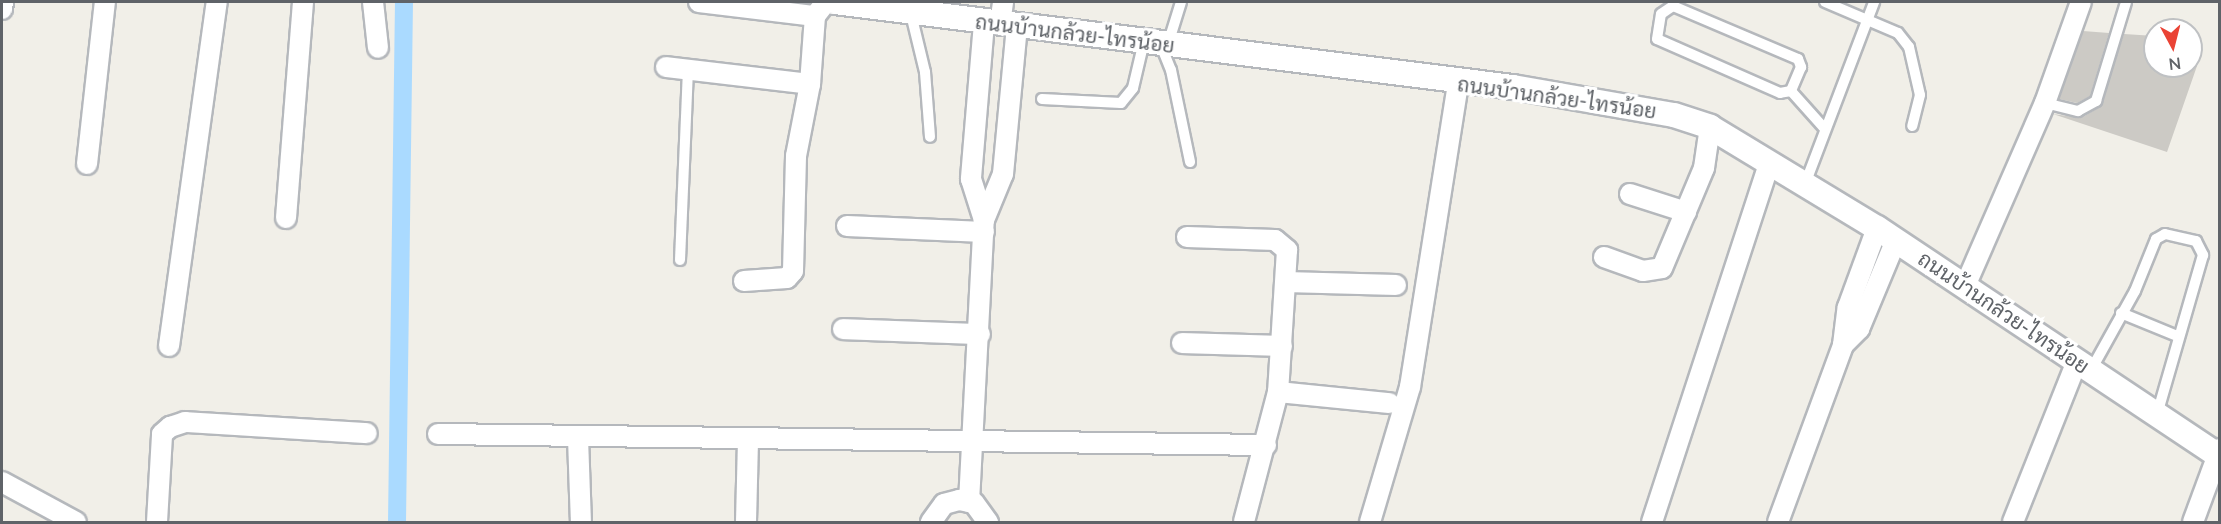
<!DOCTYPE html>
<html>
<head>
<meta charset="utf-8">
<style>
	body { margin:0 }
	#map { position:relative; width:2221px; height:524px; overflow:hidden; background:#f1efe8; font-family:Lato,Sarabun,sans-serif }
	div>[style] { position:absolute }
	.canal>* { height:18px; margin:-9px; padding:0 9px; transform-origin:9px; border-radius:9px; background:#aadaff }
	.building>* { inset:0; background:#cccac5 }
	.roads { filter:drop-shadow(2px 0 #b5b8bc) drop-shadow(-2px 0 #b5b8bc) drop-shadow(0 2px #b5b8bc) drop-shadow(0 -2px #b5b8bc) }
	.service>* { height:10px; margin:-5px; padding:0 5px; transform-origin:5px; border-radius:5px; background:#fff }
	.minor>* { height:20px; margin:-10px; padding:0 10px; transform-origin:10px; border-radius:10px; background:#fff }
	.tertiary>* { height:24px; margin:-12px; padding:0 12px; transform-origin:12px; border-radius:12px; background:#fff }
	span { translate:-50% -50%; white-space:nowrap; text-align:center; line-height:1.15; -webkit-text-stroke:6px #fff; paint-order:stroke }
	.street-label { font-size:21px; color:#5f6368 }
	.frame { position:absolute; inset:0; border:3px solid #5f6368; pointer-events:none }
	.north { position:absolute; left:2143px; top:18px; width:60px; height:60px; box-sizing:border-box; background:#fff; border:2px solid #bfc1c3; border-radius:50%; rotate:173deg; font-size:16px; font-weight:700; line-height:24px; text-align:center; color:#5f6368 }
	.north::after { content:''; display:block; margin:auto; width:21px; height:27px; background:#ea4335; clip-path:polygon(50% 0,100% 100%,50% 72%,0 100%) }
</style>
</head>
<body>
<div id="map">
	<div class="canal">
		<div style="left:397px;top:522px;width:520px;rotate:-89.23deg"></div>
	</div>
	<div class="building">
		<div style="clip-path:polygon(2083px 31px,2109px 33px,2090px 96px,2077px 103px,2059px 99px)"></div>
		<div style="clip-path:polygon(2124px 34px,2155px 36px,2155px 66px,2197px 66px,2167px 152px,2053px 114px,2081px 118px,2100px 107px)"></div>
	</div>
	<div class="roads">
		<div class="service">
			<div style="left:1825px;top:2px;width:79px;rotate:23deg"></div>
			<div style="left:1898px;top:33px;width:18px;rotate:52deg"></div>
			<div style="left:1909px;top:47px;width:49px;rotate:77.1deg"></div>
			<div style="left:1920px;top:95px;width:32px;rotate:104deg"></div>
			<div style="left:1673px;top:6px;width:136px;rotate:23deg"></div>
			<div style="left:1798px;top:59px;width:9px;rotate:69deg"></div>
			<div style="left:1801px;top:67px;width:26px;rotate:113deg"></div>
			<div style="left:1791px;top:91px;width:11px;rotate:170deg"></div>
			<div style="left:1780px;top:93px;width:134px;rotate:-156.3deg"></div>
			<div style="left:1657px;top:39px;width:25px;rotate:-81deg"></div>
			<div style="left:1661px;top:14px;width:14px;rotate:-34deg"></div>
			<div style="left:911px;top:14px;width:60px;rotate:76.4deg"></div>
			<div style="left:925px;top:72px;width:65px;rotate:85.6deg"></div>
			<div style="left:1160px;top:43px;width:29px;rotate:68deg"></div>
			<div style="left:1171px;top:70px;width:94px;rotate:78.3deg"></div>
			<div style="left:1168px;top:44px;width:44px;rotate:-72.8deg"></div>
			<div style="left:1791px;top:91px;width:51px;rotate:48.2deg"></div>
			<div style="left:1042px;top:99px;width:79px;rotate:2.9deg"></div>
			<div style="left:1121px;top:103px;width:19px;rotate:-51deg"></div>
			<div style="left:1133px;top:88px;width:48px;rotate:-76.8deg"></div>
			<div style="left:2045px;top:103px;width:34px;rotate:14deg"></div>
			<div style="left:2078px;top:111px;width:21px;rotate:-29deg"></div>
			<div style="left:2096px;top:101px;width:103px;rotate:-73.1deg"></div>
			<div style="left:1805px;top:184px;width:195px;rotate:-69.2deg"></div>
			<div style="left:680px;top:260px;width:188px;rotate:-87.6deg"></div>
			<div style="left:2121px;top:313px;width:61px;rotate:22.3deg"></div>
			<div style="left:2091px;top:370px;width:90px;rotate:-60.9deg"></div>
			<div style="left:2135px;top:291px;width:56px;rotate:-68deg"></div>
			<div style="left:2156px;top:239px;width:10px;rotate:-29deg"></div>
			<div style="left:2165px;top:234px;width:32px;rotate:13deg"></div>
			<div style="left:2196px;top:241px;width:16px;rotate:63deg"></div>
			<div style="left:2203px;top:255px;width:166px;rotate:106.1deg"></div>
		</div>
		<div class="minor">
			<div style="left:373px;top:2px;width:46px;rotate:83.8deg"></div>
			<div style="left:699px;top:2px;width:117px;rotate:6.9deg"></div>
			<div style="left:2px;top:9px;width:7px;rotate:-82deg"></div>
			<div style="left:984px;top:23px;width:157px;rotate:94.8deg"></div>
			<div style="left:971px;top:179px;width:43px;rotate:72.4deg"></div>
			<div style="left:1000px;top:24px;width:22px;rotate:-82deg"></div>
			<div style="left:666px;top:67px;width:145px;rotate:6.7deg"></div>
			<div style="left:87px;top:164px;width:163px;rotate:-83.7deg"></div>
			<div style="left:1630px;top:194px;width:59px;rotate:17.8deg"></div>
			<div style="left:286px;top:218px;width:217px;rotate:-85.5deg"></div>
			<div style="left:847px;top:226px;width:137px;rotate:2.5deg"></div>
			<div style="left:1187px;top:237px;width:88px;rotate:2deg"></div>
			<div style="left:1275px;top:240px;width:16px;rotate:40deg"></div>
			<div style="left:1287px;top:250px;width:142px;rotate:93.6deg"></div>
			<div style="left:1278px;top:392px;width:134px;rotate:104.7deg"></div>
			<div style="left:1604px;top:257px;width:41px;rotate:19.7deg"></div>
			<div style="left:1643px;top:271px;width:19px;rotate:-9deg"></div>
			<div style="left:1662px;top:268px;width:108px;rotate:-67.2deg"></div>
			<div style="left:1704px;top:168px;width:41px;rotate:-81.7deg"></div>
			<div style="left:744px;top:281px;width:43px;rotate:-4deg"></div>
			<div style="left:787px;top:278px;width:9px;rotate:-49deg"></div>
			<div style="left:793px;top:271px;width:115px;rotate:-88.5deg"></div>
			<div style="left:796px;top:156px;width:73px;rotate:-79deg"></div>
			<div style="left:810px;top:84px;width:68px;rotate:-85.8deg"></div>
			<div style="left:815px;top:16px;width:18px;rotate:-52deg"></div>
			<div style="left:1286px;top:282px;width:110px;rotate:1.6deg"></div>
			<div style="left:1965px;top:286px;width:200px;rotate:-66.4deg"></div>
			<div style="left:2045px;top:103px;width:107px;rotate:-70.4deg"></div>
			<div style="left:843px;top:329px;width:137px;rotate:2.1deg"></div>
			<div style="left:1182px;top:343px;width:100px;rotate:1.7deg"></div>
			<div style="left:1843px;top:345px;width:23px;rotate:-45deg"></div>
			<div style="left:1859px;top:329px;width:96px;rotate:-67.4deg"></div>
			<div style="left:169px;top:346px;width:347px;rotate:-82.1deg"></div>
			<div style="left:1278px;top:392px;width:112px;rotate:5.7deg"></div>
			<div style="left:438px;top:434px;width:828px;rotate:0.76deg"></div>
			<div style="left:578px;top:438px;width:84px;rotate:88deg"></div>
			<div style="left:2px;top:482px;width:84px;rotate:28.4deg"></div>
			<div style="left:969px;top:502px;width:282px;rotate:-87deg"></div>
			<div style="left:984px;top:220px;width:50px;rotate:-67.6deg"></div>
			<div style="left:1003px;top:174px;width:148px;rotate:-84.6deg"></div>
			<div style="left:157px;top:522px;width:88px;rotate:-86.7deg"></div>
			<div style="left:162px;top:434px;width:11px;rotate:-41deg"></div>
			<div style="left:170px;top:427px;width:16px;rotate:-18deg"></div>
			<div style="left:185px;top:422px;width:182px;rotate:3.5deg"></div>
			<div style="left:746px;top:522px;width:82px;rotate:-88.6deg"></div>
			<div style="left:931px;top:522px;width:22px;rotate:-54deg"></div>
			<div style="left:944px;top:504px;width:16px;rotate:-15deg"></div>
			<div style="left:959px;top:500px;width:15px;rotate:11deg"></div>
			<div style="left:974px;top:503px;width:24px;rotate:54deg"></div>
			<div style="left:1370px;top:522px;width:141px;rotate:-73.5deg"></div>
			<div style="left:1410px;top:387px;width:308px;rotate:-81deg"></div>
			<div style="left:1652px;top:522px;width:378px;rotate:-71.9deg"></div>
			<div style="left:1778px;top:522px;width:189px;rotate:-69.8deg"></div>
			<div style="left:1843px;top:345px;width:38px;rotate:-83deg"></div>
			<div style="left:1848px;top:307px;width:84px;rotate:-69.8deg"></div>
			<div style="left:2013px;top:522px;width:173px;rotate:-68.3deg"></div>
			<div style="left:2193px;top:522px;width:78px;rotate:-69.7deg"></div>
		</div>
		<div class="tertiary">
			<div style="left:835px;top:2px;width:683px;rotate:7.15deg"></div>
			<div style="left:1513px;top:87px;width:163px;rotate:9.9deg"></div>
			<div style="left:1674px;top:115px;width:38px;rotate:18deg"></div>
			<div style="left:1710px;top:127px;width:195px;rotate:31.2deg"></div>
			<div style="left:1877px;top:228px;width:412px;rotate:33.7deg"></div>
		</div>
	</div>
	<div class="street-label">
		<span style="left:1075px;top:33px;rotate:7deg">ถนนบ้านกล้วย-ไทรน้อย</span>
		<span style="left:1557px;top:97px;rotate:8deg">ถนนบ้านกล้วย-ไทรน้อย</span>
		<span style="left:2004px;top:312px;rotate:34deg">ถนนบ้านกล้วย-ไทรน้อย</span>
	</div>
	<div class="frame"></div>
	<div class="north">N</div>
</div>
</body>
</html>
